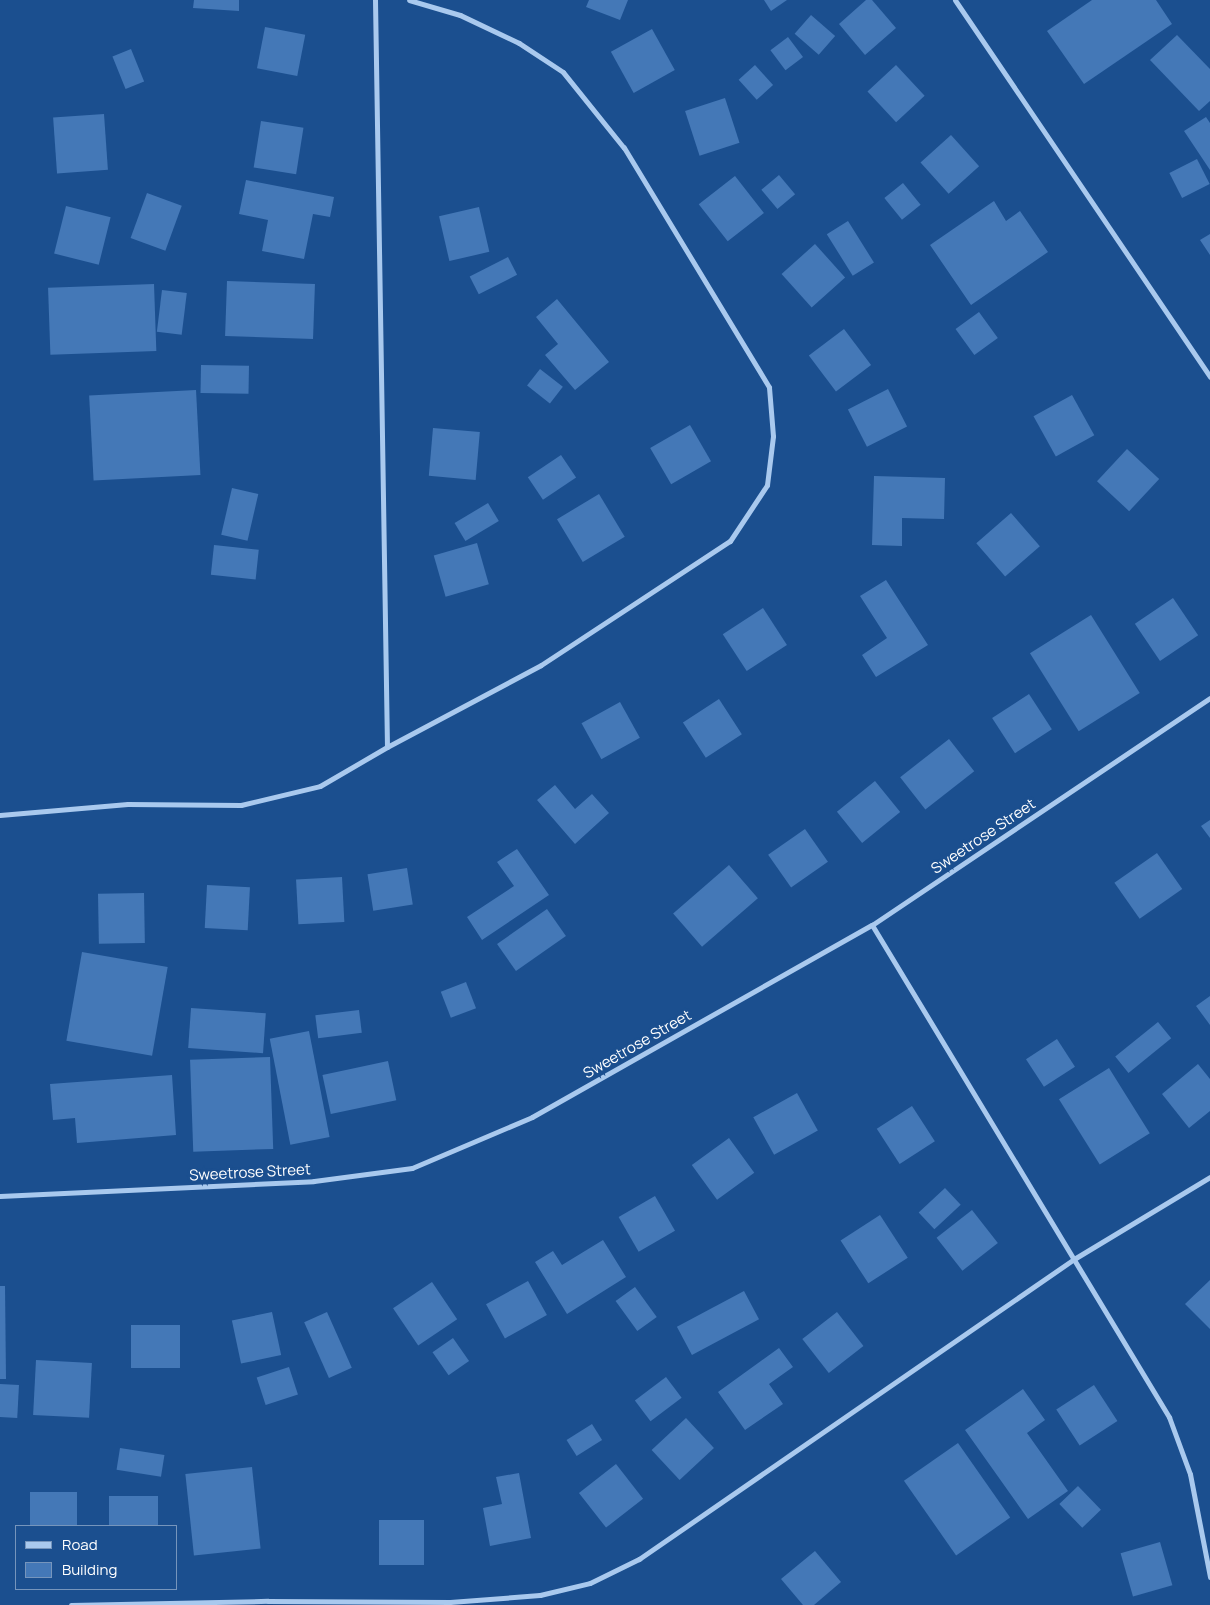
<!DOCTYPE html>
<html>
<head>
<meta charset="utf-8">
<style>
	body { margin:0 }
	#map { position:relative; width:1210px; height:1605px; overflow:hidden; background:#1b4f8f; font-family:Manrope,sans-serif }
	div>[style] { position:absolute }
	.building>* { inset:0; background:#4478b7; transform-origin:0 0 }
	.minor>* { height:5px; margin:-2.5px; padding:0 2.5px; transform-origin:2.5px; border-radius:2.5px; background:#a9c9ee }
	span { translate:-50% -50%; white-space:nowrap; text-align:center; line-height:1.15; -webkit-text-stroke:5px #1b4f8f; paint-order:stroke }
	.street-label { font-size:15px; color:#fff }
	.legend { position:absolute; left:15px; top:1525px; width:162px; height:65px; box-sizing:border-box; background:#1b4f8f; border:1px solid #7695bc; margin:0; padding:6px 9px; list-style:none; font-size:15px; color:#fff }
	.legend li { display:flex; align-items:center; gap:10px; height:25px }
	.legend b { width:25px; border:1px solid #7695bc }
</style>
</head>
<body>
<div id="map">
	<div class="building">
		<div style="clip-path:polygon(194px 0,239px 0,239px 11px,193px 8px)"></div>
		<div style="clip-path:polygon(589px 0,628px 0,620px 20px,586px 7px)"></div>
		<div style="clip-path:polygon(764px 0,787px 0,771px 11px)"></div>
		<div style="clip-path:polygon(866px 0,872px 0,896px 28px,865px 55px,839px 24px)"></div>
		<div style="clip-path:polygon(1092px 0,1156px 0,1172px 24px,1084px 84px,1047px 31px)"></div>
		<div style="left:811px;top:15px;width:32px;height:25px;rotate:41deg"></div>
		<div style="left:265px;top:27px;width:41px;height:42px;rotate:11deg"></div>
		<div style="left:652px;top:29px;width:47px;height:47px;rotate:61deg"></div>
		<div style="clip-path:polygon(1177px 35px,1210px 69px,1210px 101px,1199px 111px,1150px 60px)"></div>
		<div style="left:788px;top:37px;width:25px;height:22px;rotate:53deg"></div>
		<div style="left:131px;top:49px;width:35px;height:20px;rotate:68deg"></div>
		<div style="left:755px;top:65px;width:27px;height:22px;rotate:48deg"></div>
		<div style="left:896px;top:65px;width:42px;height:39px;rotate:47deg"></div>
		<div style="left:725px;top:98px;width:47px;height:42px;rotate:72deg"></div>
		<div style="left:104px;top:114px;width:56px;height:51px;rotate:86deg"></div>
		<div style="clip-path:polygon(1206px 117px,1210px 123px,1210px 170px,1184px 131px)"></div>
		<div style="left:261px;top:121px;width:43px;height:47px;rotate:9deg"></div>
		<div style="left:951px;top:135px;width:42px;height:41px;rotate:48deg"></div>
		<div style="left:1197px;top:159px;width:28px;height:31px;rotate:63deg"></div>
		<div style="left:779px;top:175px;width:25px;height:23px;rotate:50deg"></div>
		<div style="left:735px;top:176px;width:47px;height:46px;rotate:52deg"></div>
		<div style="clip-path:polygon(246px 180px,334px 197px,330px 217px,313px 214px,304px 259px,262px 251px,268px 220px,239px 214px)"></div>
		<div style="left:903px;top:183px;width:28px;height:24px;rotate:51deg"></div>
		<div style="left:147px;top:193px;width:37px;height:48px;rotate:20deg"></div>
		<div style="clip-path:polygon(994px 201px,1006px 221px,1020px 211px,1048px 252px,971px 305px,930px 245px)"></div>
		<div style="left:66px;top:206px;width:46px;height:49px;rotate:14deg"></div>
		<div style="left:479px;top:207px;width:46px;height:41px;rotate:77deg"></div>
		<div style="left:848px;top:221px;width:49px;height:25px;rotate:58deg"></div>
		<div style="clip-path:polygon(1210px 234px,1210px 255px,1200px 240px)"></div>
		<div style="left:815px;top:244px;width:45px;height:45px;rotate:48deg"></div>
		<div style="left:508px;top:257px;width:20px;height:43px;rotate:63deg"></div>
		<div style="left:227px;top:281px;width:88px;height:55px;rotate:2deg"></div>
		<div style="left:154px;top:284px;width:67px;height:106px;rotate:88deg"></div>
		<div style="left:162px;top:290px;width:25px;height:42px;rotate:7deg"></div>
		<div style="clip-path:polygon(557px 299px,609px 362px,575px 390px,545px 355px,558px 344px,536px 317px)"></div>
		<div style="left:979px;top:312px;width:32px;height:29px;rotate:54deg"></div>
		<div style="left:844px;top:329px;width:45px;height:44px;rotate:53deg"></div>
		<div style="left:201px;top:365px;width:48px;height:28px;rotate:1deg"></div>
		<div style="left:540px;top:369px;width:29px;height:21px;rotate:38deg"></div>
		<div style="left:888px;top:389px;width:42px;height:45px;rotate:63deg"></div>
		<div style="left:196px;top:390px;width:85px;height:107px;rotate:87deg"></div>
		<div style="left:1072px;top:395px;width:46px;height:44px;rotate:61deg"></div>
		<div style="left:690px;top:425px;width:42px;height:46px;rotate:60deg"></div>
		<div style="left:433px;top:428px;width:47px;height:48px;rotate:5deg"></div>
		<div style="left:1127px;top:449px;width:44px;height:44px;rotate:43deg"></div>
		<div style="left:561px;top:455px;width:27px;height:40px;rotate:56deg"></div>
		<div style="clip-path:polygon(874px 476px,945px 478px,944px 519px,902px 518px,902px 546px,872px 545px)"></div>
		<div style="left:232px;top:488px;width:27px;height:48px;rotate:13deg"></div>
		<div style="left:599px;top:494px;width:50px;height:49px;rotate:59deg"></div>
		<div style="left:488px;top:503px;width:21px;height:39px;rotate:59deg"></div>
		<div style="left:1011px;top:513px;width:44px;height:46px;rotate:49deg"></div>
		<div style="left:477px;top:543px;width:43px;height:45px;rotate:74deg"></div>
		<div style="left:214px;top:545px;width:45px;height:30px;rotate:6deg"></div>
		<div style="clip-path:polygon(886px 580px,928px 645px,876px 677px,862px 655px,887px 638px,860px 596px)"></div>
		<div style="left:1173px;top:598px;width:45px;height:46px;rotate:56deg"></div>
		<div style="left:763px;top:608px;width:44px;height:48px;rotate:57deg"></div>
		<div style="left:1091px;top:615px;width:92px;height:72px;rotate:58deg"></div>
		<div style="left:1029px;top:694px;width:42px;height:44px;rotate:57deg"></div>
		<div style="left:719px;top:699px;width:42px;height:43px;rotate:57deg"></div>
		<div style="left:620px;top:702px;width:41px;height:44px;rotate:61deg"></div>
		<div style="left:949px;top:739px;width:41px;height:62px;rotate:52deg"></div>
		<div style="left:875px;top:781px;width:40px;height:49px;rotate:51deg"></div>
		<div style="clip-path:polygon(555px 785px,575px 809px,592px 794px,609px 813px,575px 844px,537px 800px)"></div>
		<div style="clip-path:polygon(1210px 820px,1210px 838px,1201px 826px)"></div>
		<div style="left:805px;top:829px;width:40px;height:45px;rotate:55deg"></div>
		<div style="clip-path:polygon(517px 849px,549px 895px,482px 940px,467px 917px,514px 886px,497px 862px)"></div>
		<div style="left:1157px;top:853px;width:44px;height:52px;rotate:55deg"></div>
		<div style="left:729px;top:865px;width:44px;height:74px;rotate:49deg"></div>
		<div style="left:407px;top:868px;width:37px;height:40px;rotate:81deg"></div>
		<div style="left:342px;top:877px;width:45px;height:46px;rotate:87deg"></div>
		<div style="left:207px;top:885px;width:43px;height:43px;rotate:3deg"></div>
		<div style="left:144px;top:893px;width:50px;height:46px;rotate:89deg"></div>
		<div style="left:547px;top:909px;width:33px;height:61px;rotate:55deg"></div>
		<div style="left:82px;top:952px;width:87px;height:90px;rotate:10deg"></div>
		<div style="left:466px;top:982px;width:28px;height:27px;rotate:69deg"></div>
		<div style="clip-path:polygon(1210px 996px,1210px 1025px,1196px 1006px)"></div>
		<div style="left:191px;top:1008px;width:75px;height:40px;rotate:4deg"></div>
		<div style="left:359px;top:1010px;width:23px;height:44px;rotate:83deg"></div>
		<div style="left:1158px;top:1022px;width:21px;height:55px;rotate:51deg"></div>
		<div style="left:309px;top:1031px;width:108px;height:40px;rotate:79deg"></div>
		<div style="left:1057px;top:1039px;width:33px;height:37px;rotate:57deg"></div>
		<div style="left:270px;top:1057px;width:92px;height:80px;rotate:88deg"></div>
		<div style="left:388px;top:1061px;width:40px;height:67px;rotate:78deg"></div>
		<div style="clip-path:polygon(1198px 1064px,1210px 1079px,1210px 1111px,1189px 1128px,1162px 1094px)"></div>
		<div style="left:1109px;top:1068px;width:77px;height:59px;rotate:58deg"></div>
		<div style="clip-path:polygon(172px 1075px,176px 1135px,77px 1143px,75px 1118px,53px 1120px,50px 1084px)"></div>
		<div style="left:797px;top:1093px;width:43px;height:50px;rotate:61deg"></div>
		<div style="left:912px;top:1106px;width:42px;height:42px;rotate:57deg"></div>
		<div style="left:729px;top:1138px;width:43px;height:46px;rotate:54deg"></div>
		<div style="left:945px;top:1188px;width:23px;height:36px;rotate:47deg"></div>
		<div style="left:655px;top:1196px;width:40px;height:42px;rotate:60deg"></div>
		<div style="left:972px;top:1210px;width:42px;height:45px;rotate:52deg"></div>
		<div style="left:880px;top:1215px;width:51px;height:47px;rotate:57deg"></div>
		<div style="clip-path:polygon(603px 1240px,626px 1277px,567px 1314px,535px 1262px,553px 1251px,562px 1265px)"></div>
		<div style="clip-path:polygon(1210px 1280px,1210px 1329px,1185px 1304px)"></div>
		<div style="left:528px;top:1281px;width:39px;height:48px;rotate:61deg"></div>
		<div style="left:432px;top:1282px;width:45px;height:47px;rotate:56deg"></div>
		<div style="clip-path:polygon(0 1286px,5px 1286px,6px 1379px,0 1379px)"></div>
		<div style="left:635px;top:1287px;width:37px;height:24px;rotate:54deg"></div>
		<div style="left:744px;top:1291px;width:32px;height:76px;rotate:62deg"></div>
		<div style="left:272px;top:1312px;width:44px;height:41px;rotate:78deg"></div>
		<div style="left:327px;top:1312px;width:61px;height:25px;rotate:66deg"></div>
		<div style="left:837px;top:1312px;width:43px;height:44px;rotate:52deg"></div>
		<div style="left:131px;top:1325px;width:49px;height:43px"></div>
		<div style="left:453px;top:1338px;width:28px;height:25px;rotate:55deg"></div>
		<div style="clip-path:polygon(779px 1348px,793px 1367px,769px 1384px,783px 1404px,745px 1430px,718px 1392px)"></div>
		<div style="left:36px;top:1360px;width:56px;height:55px;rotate:3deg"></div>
		<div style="left:289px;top:1367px;width:29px;height:34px;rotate:72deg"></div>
		<div style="left:666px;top:1377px;width:26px;height:39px;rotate:53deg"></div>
		<div style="left:0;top:1384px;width:19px;height:33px;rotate:3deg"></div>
		<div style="left:1094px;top:1385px;width:43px;height:45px;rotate:57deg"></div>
		<div style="clip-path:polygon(1023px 1389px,1045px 1420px,1027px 1433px,1068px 1491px,1028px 1519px,965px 1430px)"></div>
		<div style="left:686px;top:1418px;width:41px;height:47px;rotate:47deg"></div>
		<div style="left:592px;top:1424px;width:19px;height:30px;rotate:58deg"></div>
		<div style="left:958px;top:1443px;width:91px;height:66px;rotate:55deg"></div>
		<div style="left:120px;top:1448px;width:45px;height:22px;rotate:9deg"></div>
		<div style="left:616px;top:1464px;width:44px;height:47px;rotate:52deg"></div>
		<div style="left:252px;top:1467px;width:82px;height:67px;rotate:84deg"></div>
		<div style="clip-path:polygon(519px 1473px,531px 1538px,490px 1546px,483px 1508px,502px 1504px,496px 1477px)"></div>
		<div style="left:1078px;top:1486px;width:33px;height:26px;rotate:46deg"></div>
		<div style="left:30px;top:1492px;width:47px;height:34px"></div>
		<div style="left:158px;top:1496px;width:30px;height:49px;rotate:90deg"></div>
		<div style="left:379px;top:1520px;width:45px;height:45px"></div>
		<div style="left:1160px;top:1542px;width:45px;height:41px;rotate:74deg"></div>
		<div style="clip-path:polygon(815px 1551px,841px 1582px,814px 1605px,803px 1605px,781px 1579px)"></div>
	</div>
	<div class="minor">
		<div style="left:375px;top:0;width:747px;rotate:89.08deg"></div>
		<div style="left:955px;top:0;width:455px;rotate:55.9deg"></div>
		<div style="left:0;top:815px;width:128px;rotate:-4.9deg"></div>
		<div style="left:128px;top:804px;width:113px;rotate:0.5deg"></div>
		<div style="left:241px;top:805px;width:81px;rotate:-13.5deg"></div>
		<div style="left:320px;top:786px;width:78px;rotate:-30.2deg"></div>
		<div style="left:387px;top:747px;width:174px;rotate:-28deg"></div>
		<div style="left:541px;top:665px;width:226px;rotate:-33.3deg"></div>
		<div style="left:730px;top:541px;width:67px;rotate:-56.5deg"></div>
		<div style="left:767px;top:485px;width:49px;rotate:-83deg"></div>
		<div style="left:773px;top:436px;width:49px;rotate:-94.7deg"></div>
		<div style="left:769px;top:387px;width:280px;rotate:-121.2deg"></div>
		<div style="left:624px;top:148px;width:97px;rotate:-128.8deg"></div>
		<div style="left:563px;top:72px;width:53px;rotate:-146.6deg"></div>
		<div style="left:519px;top:43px;width:65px;rotate:-154.6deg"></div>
		<div style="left:460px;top:15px;width:53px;rotate:-163.6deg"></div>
		<div style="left:872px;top:925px;width:575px;rotate:58.88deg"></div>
		<div style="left:1169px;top:1417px;width:61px;rotate:69.8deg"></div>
		<div style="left:1190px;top:1474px;width:105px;rotate:79deg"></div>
		<div style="left:0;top:1196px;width:314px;rotate:-2.7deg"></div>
		<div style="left:314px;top:1181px;width:99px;rotate:-7.6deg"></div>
		<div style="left:412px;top:1168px;width:130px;rotate:-23deg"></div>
		<div style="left:532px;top:1117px;width:390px;rotate:-29.5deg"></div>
		<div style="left:872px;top:925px;width:407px;rotate:-33.9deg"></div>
		<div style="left:71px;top:1605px;width:197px;rotate:-1.2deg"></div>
		<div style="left:268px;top:1601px;width:182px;rotate:0.3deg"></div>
		<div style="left:450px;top:1602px;width:90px;rotate:-4.4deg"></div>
		<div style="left:540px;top:1595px;width:51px;rotate:-13.5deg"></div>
		<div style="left:590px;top:1583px;width:55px;rotate:-26.1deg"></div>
		<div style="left:639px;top:1559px;width:528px;rotate:-34.59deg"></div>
		<div style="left:1074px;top:1259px;width:159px;rotate:-31.1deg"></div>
	</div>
	<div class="street-label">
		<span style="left:983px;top:836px;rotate:-34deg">Sweetrose Street</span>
		<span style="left:637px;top:1044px;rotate:-30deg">Sweetrose Street</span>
		<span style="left:250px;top:1172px;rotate:-3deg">Sweetrose Street</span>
	</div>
	<ul class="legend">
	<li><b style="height:6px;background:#a9c9ee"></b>Road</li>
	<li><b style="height:14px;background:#4478b7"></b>Building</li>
	</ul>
</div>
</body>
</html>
